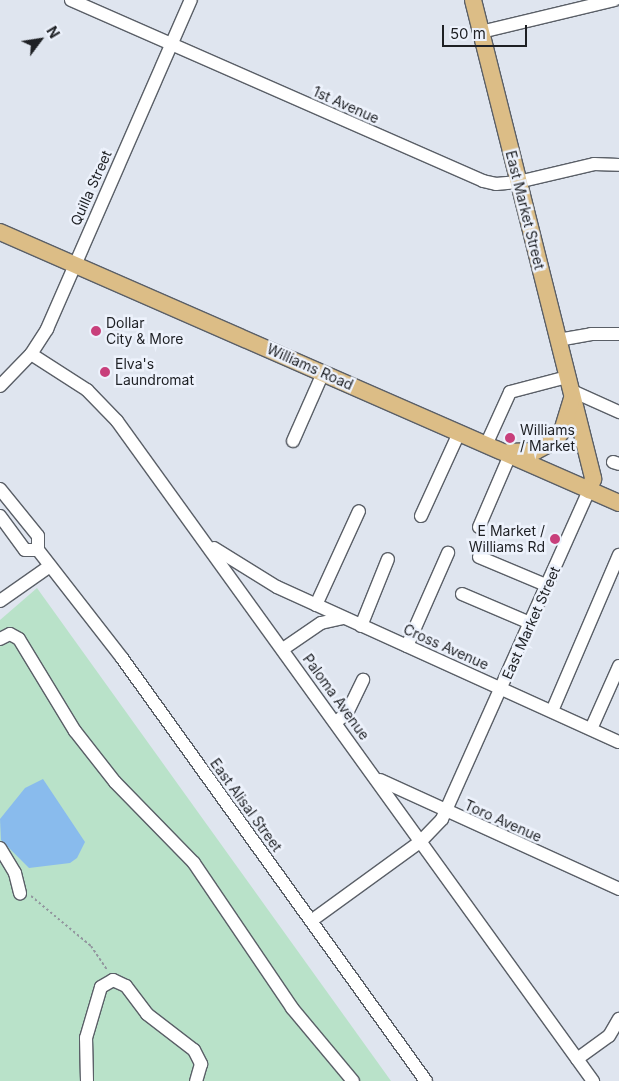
<!DOCTYPE html>
<html>
<head>
<meta charset="utf-8">
<style>
	body { margin:0 }
	#map { position:relative; width:619px; height:1081px; overflow:hidden; background:#dfe5ef; font-family:Inter,sans-serif }
	div>[style] { position:absolute }
	.green>* { inset:0; background:#b9e2c9 }
	.water>* { inset:0; background:#89bbed }
	.path>* { height:2px; margin-top:-1px; transform-origin:0; background:repeating-linear-gradient(90deg,#92969e 0 2.5px,transparent 0 5px) }
	.roads { filter:drop-shadow(1px 0 #5a5f67) drop-shadow(-1px 0 #5a5f67) drop-shadow(0 1px #5a5f67) drop-shadow(0 -1px #5a5f67) }
	.minor>* { height:12px; margin:-6px; padding:0 6px; transform-origin:6px; border-radius:6px; background:#fff }
	.major>* { height:16px; margin:-8px; padding:0 8px; transform-origin:8px; border-radius:8px; background:#dcbd86 }
	.dots>* { width:14px; height:14px; translate:-50% -50%; box-sizing:border-box; border:2px solid #edf2fc; border-radius:50% }
	span { translate:-50% -50%; white-space:nowrap; text-align:center; line-height:1.15; -webkit-text-stroke:5px #edf2fc; paint-order:stroke }
	.street-label { font-size:14px; color:#1e2024 }
	.poi-label { font-size:14px; color:#1e2024 }
	.left { translate:0 -50%; text-align:left }
	.right { translate:-100% -50%; text-align:right }
	.north { position:absolute; left:15px; top:15px; width:50px; height:50px; -webkit-text-stroke:4px #edf2fc; paint-order:stroke; rotate:59deg; font-size:14px; font-weight:700; line-height:20px; text-align:center; color:#1e2024 }
	.north::after { content:''; display:block; margin:auto; width:18px; height:22px; background:#1e2024; clip-path:polygon(50% 0,100% 100%,50% 72%,0 100%) }
	.scale { position:absolute; left:442px; top:25px; width:85px; height:22px; box-sizing:border-box; border:2px solid #1e2024; border-top:0; padding-left:6px; font-size:15px; line-height:18px; white-space:nowrap; color:#1e2024; -webkit-text-stroke:4px #edf2fc; paint-order:stroke }
</style>
</head>
<body>
<div id="map">
	<div class="green">
		<div style="clip-path:polygon(37px 588px,391px 1081px,0 1081px,0 620px)"></div>
	</div>
	<div class="water">
		<div style="clip-path:polygon(43px 779px,85px 842px,77px 858px,70px 863px,29px 868px,1px 840px,0 819px,25px 788px)"></div>
	</div>
	<div class="path">
		<div style="left:31px;top:896px;width:78px;rotate:39.8deg"></div>
		<div style="left:91px;top:946px;width:29px;rotate:56deg"></div>
	</div>
	<div class="roads">
		<div class="minor">
			<div style="left:71px;top:0;width:450px;rotate:23.7deg"></div>
			<div style="left:483px;top:181px;width:13px;rotate:13deg"></div>
			<div style="left:496px;top:184px;width:22px;rotate:-5deg"></div>
			<div style="left:518px;top:182px;width:78px;rotate:-13.3deg"></div>
			<div style="left:594px;top:164px;width:25px;rotate:2deg"></div>
			<div style="left:481px;top:32px;width:137px;rotate:-13.5deg"></div>
			<div style="left:558px;top:340px;width:34px;rotate:-10deg"></div>
			<div style="left:591px;top:334px;width:28px"></div>
			<div style="left:31px;top:354px;width:67px;rotate:32.7deg"></div>
			<div style="left:87px;top:390px;width:43px;rotate:45.9deg"></div>
			<div style="left:117px;top:421px;width:814px;rotate:54.2deg"></div>
			<div style="left:0;top:386px;width:45px;rotate:-45.9deg"></div>
			<div style="left:31px;top:354px;width:30px;rotate:-57deg"></div>
			<div style="left:47px;top:329px;width:359px;rotate:-66.4deg"></div>
			<div style="left:570px;top:390px;width:54px;rotate:24.2deg"></div>
			<div style="left:293px;top:441px;width:74px;rotate:-66.2deg"></div>
			<div style="left:486px;top:445px;width:58px;rotate:-65.6deg"></div>
			<div style="left:510px;top:392px;width:59px;rotate:-14.7deg"></div>
			<div style="left:613px;top:462px;width:6px;rotate:18deg"></div>
			<div style="left:0;top:489px;width:60px;rotate:51deg"></div>
			<div style="left:38px;top:536px;width:14px;rotate:90deg"></div>
			<div style="left:38px;top:550px;width:137px;rotate:52.1deg"></div>
			<div style="left:122px;top:658px;width:521px;rotate:54.3deg"></div>
			<div style="left:0;top:516px;width:42px;rotate:53.7deg"></div>
			<div style="left:25px;top:550px;width:13px"></div>
			<div style="left:421px;top:516px;width:91px;rotate:-65.4deg"></div>
			<div style="left:479px;top:527px;width:78px;rotate:-66.7deg"></div>
			<div style="left:214px;top:548px;width:74px;rotate:31.8deg"></div>
			<div style="left:277px;top:587px;width:375px;rotate:24.4deg"></div>
			<div style="left:479px;top:557px;width:73px;rotate:22.7deg"></div>
			<div style="left:462px;top:594px;width:74px;rotate:23.1deg"></div>
			<div style="left:0;top:601px;width:61px;rotate:-35deg"></div>
			<div style="left:316px;top:605px;width:103px;rotate:-65.4deg"></div>
			<div style="left:361px;top:626px;width:72px;rotate:-68.1deg"></div>
			<div style="left:0;top:639px;width:11px;rotate:-27deg"></div>
			<div style="left:10px;top:634px;width:10px;rotate:29deg"></div>
			<div style="left:19px;top:639px;width:108px;rotate:58.7deg"></div>
			<div style="left:75px;top:731px;width:65px;rotate:51.9deg"></div>
			<div style="left:115px;top:782px;width:113px;rotate:45.7deg"></div>
			<div style="left:194px;top:863px;width:175px;rotate:55.9deg"></div>
			<div style="left:292px;top:1008px;width:95px;rotate:50.1deg"></div>
			<div style="left:407px;top:646px;width:102px;rotate:-66.2deg"></div>
			<div style="left:283px;top:649px;width:46px;rotate:-34.4deg"></div>
			<div style="left:321px;top:623px;width:23px;rotate:-13deg"></div>
			<div style="left:552px;top:711px;width:170px;rotate:-66.8deg"></div>
			<div style="left:336px;top:722px;width:14px;rotate:-39deg"></div>
			<div style="left:347px;top:713px;width:37px;rotate:-64deg"></div>
			<div style="left:591px;top:729px;width:69px;rotate:-66deg"></div>
			<div style="left:380px;top:780px;width:263px;rotate:24.5deg"></div>
			<div style="left:0;top:848px;width:29px;rotate:59deg"></div>
			<div style="left:15px;top:873px;width:21px;rotate:76deg"></div>
			<div style="left:311px;top:921px;width:136px;rotate:-36deg"></div>
			<div style="left:421px;top:841px;width:30px;rotate:-46deg"></div>
			<div style="left:442px;top:819px;width:360px;rotate:-65.9deg"></div>
			<div style="left:577px;top:1059px;width:39px;rotate:-36deg"></div>
			<div style="left:609px;top:1036px;width:20px;rotate:-60deg"></div>
			<div style="left:87px;top:1081px;width:43px;rotate:-91.3deg"></div>
			<div style="left:86px;top:1038px;width:53px;rotate:-73.6deg"></div>
			<div style="left:101px;top:987px;width:14px;rotate:-30deg"></div>
			<div style="left:113px;top:980px;width:14px;rotate:25deg"></div>
			<div style="left:126px;top:986px;width:35px;rotate:53deg"></div>
			<div style="left:147px;top:1014px;width:59px;rotate:37.5deg"></div>
			<div style="left:194px;top:1050px;width:16px;rotate:63deg"></div>
			<div style="left:201px;top:1064px;width:18px;rotate:106deg"></div>
		</div>
		<div class="major">
			<div style="left:473px;top:0;width:494px;rotate:75.9deg"></div>
			<div style="left:593px;top:479px;width:12px;rotate:110deg"></div>
			<div style="left:0;top:232px;width:676px;rotate:23.64deg"></div>
			<div style="left:508px;top:452px;width:28px;rotate:-2deg"></div>
			<div style="left:536px;top:451px;width:21px;rotate:-28deg"></div>
			<div style="left:555px;top:441px;width:12px;rotate:-55deg"></div>
			<div style="left:562px;top:431px;width:34px;rotate:-73deg"></div>
		</div>
	</div>
	<div class="dots">
		<div style="left:96px;top:331px;background:#c83f7b"></div>
		<div style="left:105px;top:372px;background:#c83f7b"></div>
		<div style="left:510px;top:438px;background:#c83f7b"></div>
		<div style="left:555px;top:539px;background:#c83f7b"></div>
	</div>
	<div class="street-label">
		<span style="left:346px;top:105px;rotate:24deg">1st Avenue</span>
		<span style="left:91px;top:188px;rotate:-66deg">Quilla Street</span>
		<span style="left:525px;top:210px;rotate:76deg">East Market Street</span>
		<span style="left:310px;top:367px;rotate:24deg">Williams Road</span>
		<span style="left:531px;top:623px;rotate:-66deg">East Market Street</span>
		<span style="left:446px;top:647px;rotate:24deg">Cross Avenue</span>
		<span style="left:336px;top:697px;rotate:54deg">Paloma Avenue</span>
		<span style="left:246px;top:805px;rotate:54deg">East Alisal Street</span>
		<span style="left:503px;top:821px;rotate:24deg">Toro Avenue</span>
	</div>
	<div class="poi-label">
		<span class="left" style="left:106px;top:331px">Dollar<br>City &amp; More</span>
		<span class="left" style="left:115px;top:372px">Elva's<br>Laundromat</span>
		<span class="left" style="left:520px;top:438px">Williams<br>/ Market</span>
		<span class="right" style="left:545px;top:539px">E Market /<br>Williams Rd</span>
	</div>
	<div class="north">N</div>
	<div class="scale">50 m</div>
</div>
</body>
</html>
